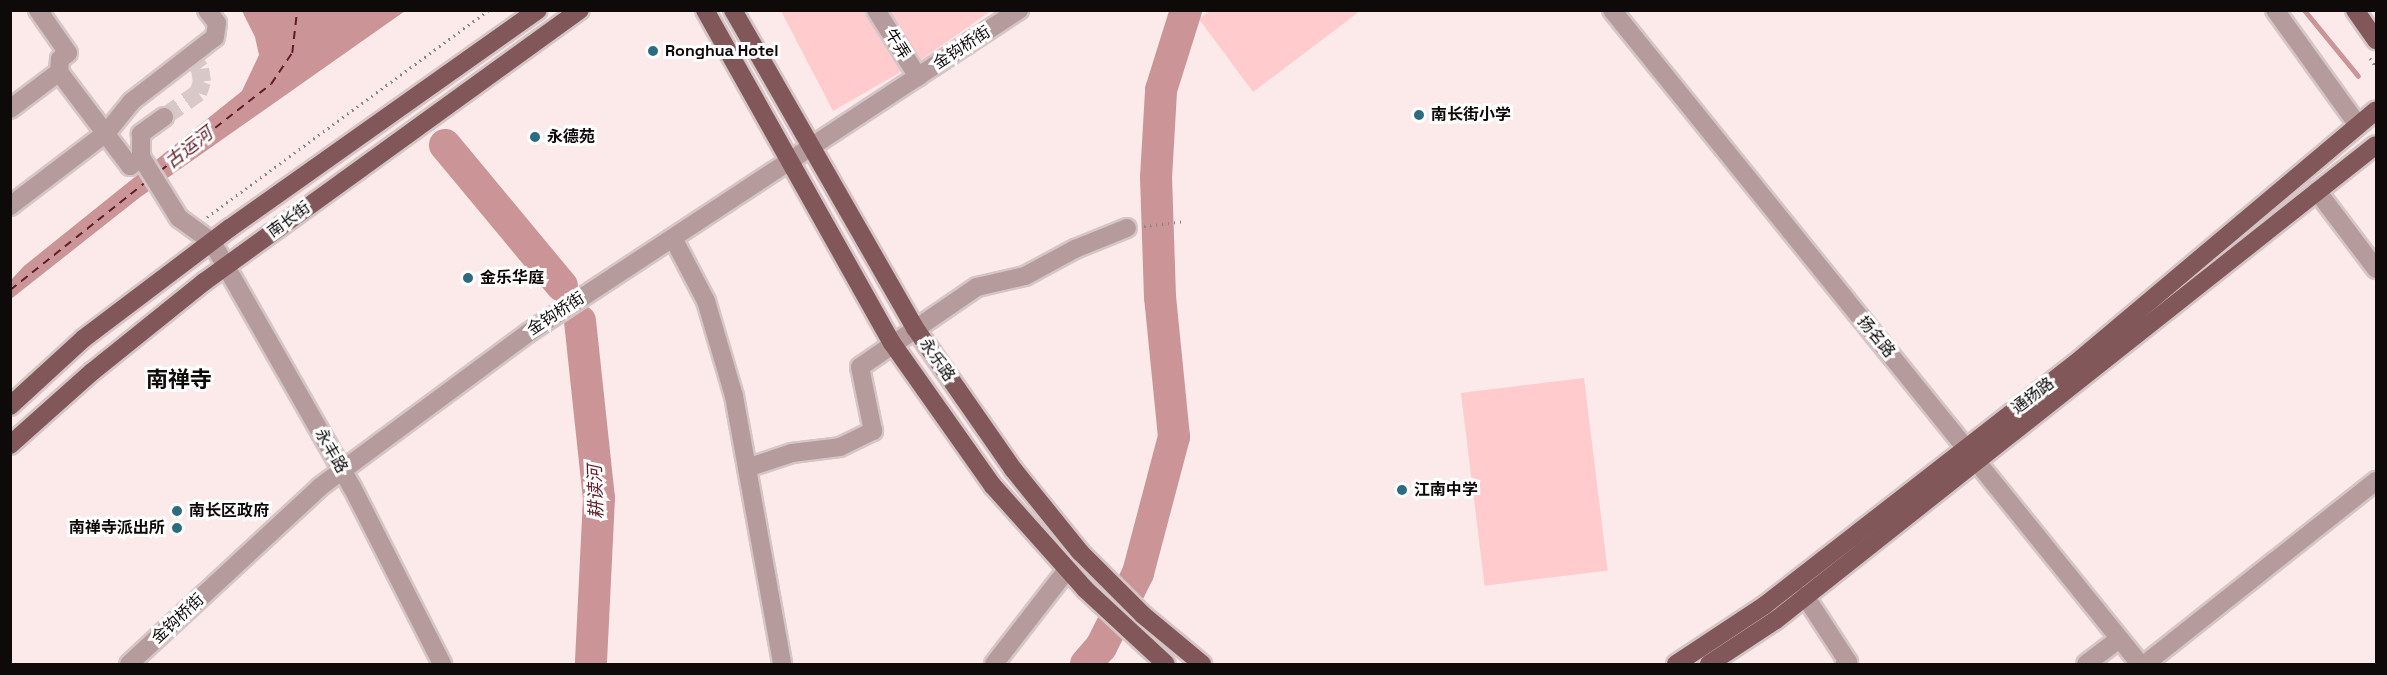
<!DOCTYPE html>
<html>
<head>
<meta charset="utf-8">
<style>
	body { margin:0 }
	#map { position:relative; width:2387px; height:675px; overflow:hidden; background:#fce9ea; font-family:"Space Grotesk","Noto Sans SC",sans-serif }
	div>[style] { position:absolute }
	.green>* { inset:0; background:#ffcbcd; transform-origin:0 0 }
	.water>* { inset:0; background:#cb9497 }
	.stream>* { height:5px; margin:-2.5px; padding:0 2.5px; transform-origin:2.5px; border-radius:2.5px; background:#cb9497 }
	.river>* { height:32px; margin:-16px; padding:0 16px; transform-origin:16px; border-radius:16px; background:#cb9497 }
	.ferry>* { height:1.5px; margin-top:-0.75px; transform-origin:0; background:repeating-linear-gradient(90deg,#601d27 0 8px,transparent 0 14px) }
	.minor-tunnel>* { height:18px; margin-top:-9px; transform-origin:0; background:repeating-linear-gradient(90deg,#d8c8c8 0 18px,transparent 0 27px) }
	.path>* { height:3px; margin-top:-1.5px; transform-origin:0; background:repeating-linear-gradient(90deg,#908484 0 1.5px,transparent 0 6px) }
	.roads { filter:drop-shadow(2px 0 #d6c5c6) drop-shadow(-2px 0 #d6c5c6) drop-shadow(0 2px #d6c5c6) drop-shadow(0 -2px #d6c5c6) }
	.minor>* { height:18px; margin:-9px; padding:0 9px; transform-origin:9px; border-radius:9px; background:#b59b9c }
	.major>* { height:18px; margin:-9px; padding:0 9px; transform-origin:9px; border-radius:9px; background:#815759 }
	.dots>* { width:16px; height:16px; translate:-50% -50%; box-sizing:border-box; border:3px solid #fff; border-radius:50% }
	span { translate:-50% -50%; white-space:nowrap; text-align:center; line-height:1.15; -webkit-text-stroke:6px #fff; paint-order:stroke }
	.street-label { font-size:16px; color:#0f0a0a }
	.poi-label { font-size:16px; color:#0f0a0a; font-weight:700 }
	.left { translate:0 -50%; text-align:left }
	.right { translate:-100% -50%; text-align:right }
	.water-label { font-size:18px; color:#601d27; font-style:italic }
	.district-label { font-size:22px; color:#0f0a0a; font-weight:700 }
	.frame { position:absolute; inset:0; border:12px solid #0f0a0a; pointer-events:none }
</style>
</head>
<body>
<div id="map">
	<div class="green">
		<div style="clip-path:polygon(1211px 10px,1360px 10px,1360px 11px,1253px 92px,1199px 19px)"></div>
		<div style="clip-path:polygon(781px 11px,991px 11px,918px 62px,833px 111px)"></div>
		<div style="left:1584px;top:378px;width:194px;height:124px;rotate:83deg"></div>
	</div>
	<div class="water">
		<div style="clip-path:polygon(242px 11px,405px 11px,139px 198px,11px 299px,11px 280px,24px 266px,242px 91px,259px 55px,255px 37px)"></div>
	</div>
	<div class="stream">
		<div style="left:2304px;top:10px;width:85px;rotate:50.7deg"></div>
	</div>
	<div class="river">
		<div style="left:445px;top:145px;width:183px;rotate:50.3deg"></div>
		<div style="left:580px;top:321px;width:178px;rotate:83.9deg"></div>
		<div style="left:599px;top:498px;width:166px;rotate:92.8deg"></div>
		<div style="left:1086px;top:664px;width:23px;rotate:-49deg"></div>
		<div style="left:1101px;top:647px;width:83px;rotate:-63.4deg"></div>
		<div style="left:1138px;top:573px;width:141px;rotate:-75.2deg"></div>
		<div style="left:1174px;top:437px;width:141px;rotate:-95.7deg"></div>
		<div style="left:1160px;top:297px;width:119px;rotate:-91.9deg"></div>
		<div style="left:1156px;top:178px;width:88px;rotate:-86.7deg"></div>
		<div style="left:1161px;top:90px;width:84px;rotate:-72.6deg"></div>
	</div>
	<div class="ferry">
		<div style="left:160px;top:171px;width:141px;rotate:-38.1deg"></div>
		<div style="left:271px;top:84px;width:37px;rotate:-56deg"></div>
		<div style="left:292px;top:53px;width:43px;rotate:-83.4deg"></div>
		<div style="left:10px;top:290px;width:175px;rotate:-38.5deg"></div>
	</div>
	<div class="minor-tunnel">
		<div style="left:164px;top:117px;width:42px;rotate:-35.2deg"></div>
		<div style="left:198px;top:93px;width:12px;rotate:-70deg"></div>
		<div style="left:202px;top:82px;width:13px;rotate:-99deg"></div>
		<div style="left:200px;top:69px;width:10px;rotate:-127deg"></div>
	</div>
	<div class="path">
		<div style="left:2370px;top:58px;width:11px;rotate:56deg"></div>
		<div style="left:207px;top:217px;width:350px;rotate:-36.3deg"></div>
		<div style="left:1144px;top:226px;width:42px;rotate:-6.8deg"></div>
	</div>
	<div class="roads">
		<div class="minor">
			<div style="left:38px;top:10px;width:52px;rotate:55.1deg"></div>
			<div style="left:68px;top:53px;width:10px;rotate:143deg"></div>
			<div style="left:60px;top:59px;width:13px;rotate:94deg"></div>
			<div style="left:876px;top:10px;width:79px;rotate:57.9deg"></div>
			<div style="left:1612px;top:10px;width:841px;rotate:51.08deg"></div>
			<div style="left:2275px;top:10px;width:142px;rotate:54.2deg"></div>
			<div style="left:10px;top:109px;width:61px;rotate:-37.1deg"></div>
			<div style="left:59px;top:72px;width:118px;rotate:52.9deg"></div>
			<div style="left:130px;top:166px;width:14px;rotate:-39deg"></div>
			<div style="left:164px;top:117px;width:29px;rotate:144deg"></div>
			<div style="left:141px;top:134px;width:23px;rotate:90deg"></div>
			<div style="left:141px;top:157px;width:72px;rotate:58.1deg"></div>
			<div style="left:179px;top:218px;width:41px;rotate:36deg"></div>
			<div style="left:212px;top:242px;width:282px;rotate:60.3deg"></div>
			<div style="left:352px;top:487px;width:199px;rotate:63deg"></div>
			<div style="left:2317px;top:191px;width:98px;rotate:52.9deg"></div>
			<div style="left:10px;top:206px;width:122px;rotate:-37.3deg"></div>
			<div style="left:107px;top:132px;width:38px;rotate:-51deg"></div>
			<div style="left:131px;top:102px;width:106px;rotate:-37.7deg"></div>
			<div style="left:215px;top:37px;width:14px;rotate:-82deg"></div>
			<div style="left:217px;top:23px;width:16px;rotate:-128deg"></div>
			<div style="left:673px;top:238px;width:71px;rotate:62.4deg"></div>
			<div style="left:706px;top:301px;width:99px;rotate:73.6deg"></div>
			<div style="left:734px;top:396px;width:272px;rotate:79.8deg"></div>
			<div style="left:747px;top:468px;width:47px;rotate:-18.4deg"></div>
			<div style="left:792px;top:453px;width:48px;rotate:-7.1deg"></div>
			<div style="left:840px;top:447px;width:37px;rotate:-26deg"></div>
			<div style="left:873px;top:431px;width:65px;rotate:-101.5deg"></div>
			<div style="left:860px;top:367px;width:142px;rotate:-34.4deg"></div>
			<div style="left:977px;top:287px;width:49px;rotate:-12.9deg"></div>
			<div style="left:1025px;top:276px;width:57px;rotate:-28.4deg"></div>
			<div style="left:1075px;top:249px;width:56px;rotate:-22deg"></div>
			<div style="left:1805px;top:596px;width:79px;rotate:56.9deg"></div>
			<div style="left:1848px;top:662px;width:4px;rotate:146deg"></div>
			<div style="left:129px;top:664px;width:260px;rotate:-42.8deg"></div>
			<div style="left:320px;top:487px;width:259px;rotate:-36.5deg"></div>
			<div style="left:528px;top:333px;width:588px;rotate:-33.34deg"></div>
			<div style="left:994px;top:664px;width:119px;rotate:-52.2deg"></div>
			<div style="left:2086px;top:664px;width:41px;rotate:-37.1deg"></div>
			<div style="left:2145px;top:664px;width:295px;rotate:-38.4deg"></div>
		</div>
		<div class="major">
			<div style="left:705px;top:10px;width:382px;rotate:60.7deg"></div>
			<div style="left:892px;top:343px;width:175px;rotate:54.8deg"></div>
			<div style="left:993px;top:486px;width:138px;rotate:48.2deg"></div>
			<div style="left:1085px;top:589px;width:110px;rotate:42.8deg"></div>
			<div style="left:733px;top:10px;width:366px;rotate:60.2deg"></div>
			<div style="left:915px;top:328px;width:172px;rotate:55.2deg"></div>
			<div style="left:1013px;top:469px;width:107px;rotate:51.1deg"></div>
			<div style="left:1080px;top:552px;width:89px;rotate:45deg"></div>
			<div style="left:1143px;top:615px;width:77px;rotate:39.7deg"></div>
			<div style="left:2355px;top:10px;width:37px;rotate:55deg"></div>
			<div style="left:10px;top:406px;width:99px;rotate:-42.5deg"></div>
			<div style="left:83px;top:339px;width:184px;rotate:-37.1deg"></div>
			<div style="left:230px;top:228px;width:377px;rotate:-35.3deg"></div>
			<div style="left:10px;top:445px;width:110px;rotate:-41.7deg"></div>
			<div style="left:92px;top:372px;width:144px;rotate:-38.8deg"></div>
			<div style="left:204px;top:282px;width:464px;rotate:-35.9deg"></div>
			<div style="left:1676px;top:664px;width:107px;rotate:-33.5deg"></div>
			<div style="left:1765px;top:605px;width:394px;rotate:-37.9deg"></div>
			<div style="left:2076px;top:363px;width:392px;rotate:-40.1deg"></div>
			<div style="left:1709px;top:664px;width:80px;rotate:-33.3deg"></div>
			<div style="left:1776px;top:620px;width:765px;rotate:-38.37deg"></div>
		</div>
	</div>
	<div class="dots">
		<div style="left:653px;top:51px;background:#2d6b81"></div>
		<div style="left:1419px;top:115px;background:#2d6b81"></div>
		<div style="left:535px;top:137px;background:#2d6b81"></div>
		<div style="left:468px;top:278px;background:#2d6b81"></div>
		<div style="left:1402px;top:490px;background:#2d6b81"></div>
		<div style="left:177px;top:511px;background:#2d6b81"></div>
		<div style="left:177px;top:528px;background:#2d6b81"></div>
	</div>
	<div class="street-label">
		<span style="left:897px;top:44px;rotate:58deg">牛弄</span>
		<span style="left:962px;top:48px;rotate:-33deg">金钩桥街</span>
		<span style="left:289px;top:220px;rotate:-36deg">南长街</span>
		<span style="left:556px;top:314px;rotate:-33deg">金钩桥街</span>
		<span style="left:1876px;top:337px;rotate:50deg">扬名路</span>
		<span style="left:937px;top:360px;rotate:55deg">永乐路</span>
		<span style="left:2033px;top:396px;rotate:-37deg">通扬路</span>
		<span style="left:331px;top:451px;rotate:60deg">永丰路</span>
		<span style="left:178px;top:619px;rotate:-43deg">金钩桥街</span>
	</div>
	<div class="poi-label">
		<span class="left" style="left:665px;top:51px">Ronghua Hotel</span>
		<span class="left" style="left:1431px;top:115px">南长街小学</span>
		<span class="left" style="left:547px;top:137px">永德苑</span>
		<span class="left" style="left:480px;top:278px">金乐华庭</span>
		<span class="left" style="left:1414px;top:490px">江南中学</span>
		<span class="left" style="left:189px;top:511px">南长区政府</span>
		<span class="right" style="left:165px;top:528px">南禅寺派出所</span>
	</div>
	<div class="water-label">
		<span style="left:189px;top:148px;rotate:-38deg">古运河</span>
		<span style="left:596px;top:492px;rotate:-92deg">耕读河</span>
	</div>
	<div class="district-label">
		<span style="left:179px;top:380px">南禅寺</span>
	</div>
	<div class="frame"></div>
</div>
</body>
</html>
